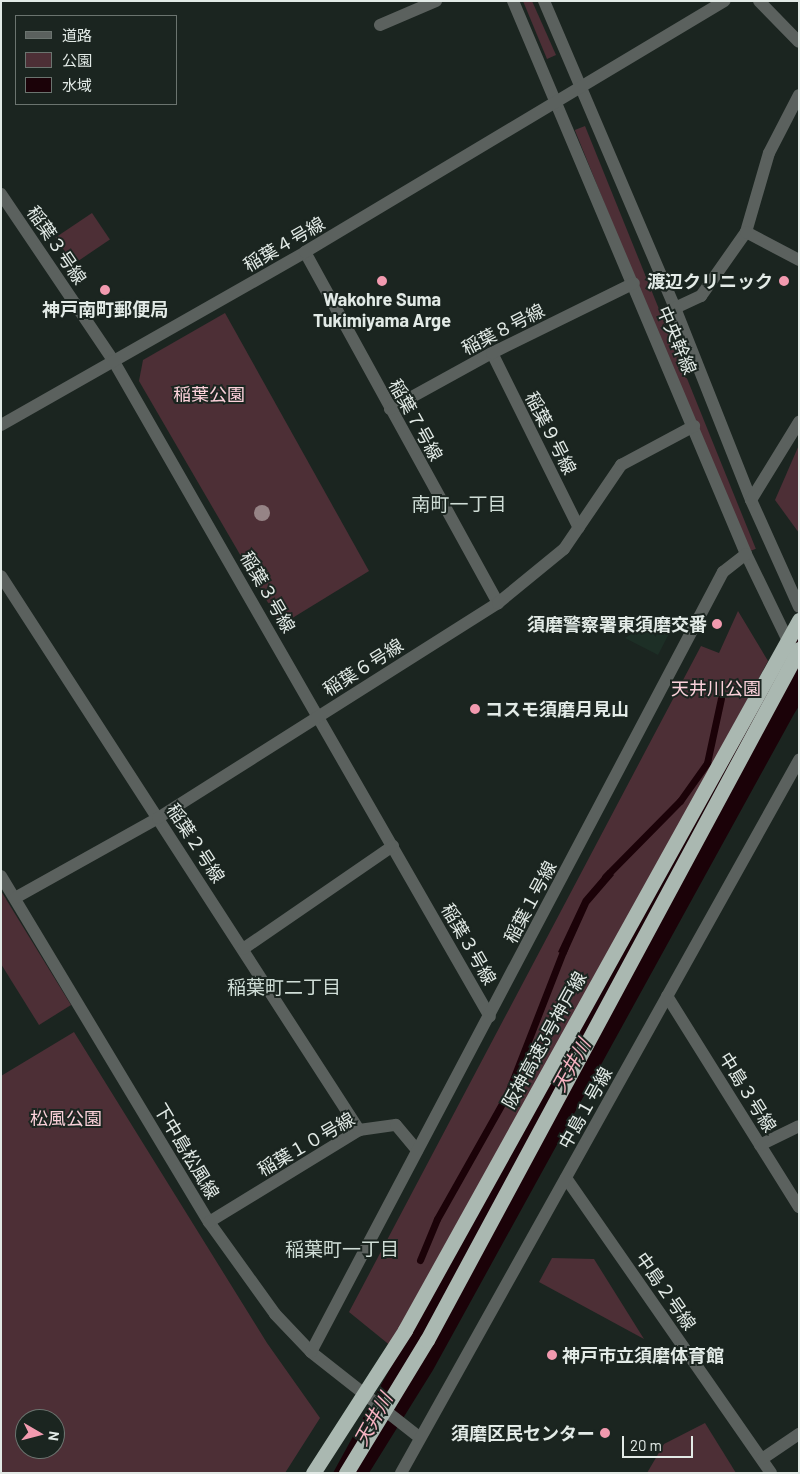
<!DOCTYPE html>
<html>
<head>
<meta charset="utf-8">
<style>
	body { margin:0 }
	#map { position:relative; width:800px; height:1474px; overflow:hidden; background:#1b2520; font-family:Barlow,"Noto Sans JP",sans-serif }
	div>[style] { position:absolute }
	.built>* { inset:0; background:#1d2f26 }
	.green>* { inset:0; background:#4d2f36; transform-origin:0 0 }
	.water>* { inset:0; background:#1b0208 }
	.stream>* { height:7px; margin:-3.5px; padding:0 3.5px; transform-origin:3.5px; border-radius:3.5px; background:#1b0208 }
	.minor>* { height:12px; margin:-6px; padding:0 6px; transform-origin:6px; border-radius:6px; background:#5b615e }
	.highway-bridge>* { height:15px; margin:-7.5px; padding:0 7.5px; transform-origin:7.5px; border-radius:7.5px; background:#aab8b1 }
	.trees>* { width:16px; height:16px; margin:-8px; border-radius:50%; background:#968486 }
	.dots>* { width:14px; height:14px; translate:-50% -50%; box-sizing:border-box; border:2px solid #1b2520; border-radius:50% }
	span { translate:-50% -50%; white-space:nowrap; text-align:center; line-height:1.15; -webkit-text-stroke:4px #1b2520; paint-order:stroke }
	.street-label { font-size:18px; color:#e2eae6 }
	.poi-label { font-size:18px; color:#e2eae6; font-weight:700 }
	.right { translate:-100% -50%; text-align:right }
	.left { translate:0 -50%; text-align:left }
	.park-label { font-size:18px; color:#fbd1da }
	.neighbourhood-label { font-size:19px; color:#cfddd6 }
	.water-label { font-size:19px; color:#f7b3c2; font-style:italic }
	.frame { position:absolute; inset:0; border:2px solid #e2eae6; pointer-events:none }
	.legend { position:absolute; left:15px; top:15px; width:162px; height:90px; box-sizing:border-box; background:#1b2520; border:1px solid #6b746f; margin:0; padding:6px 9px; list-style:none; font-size:15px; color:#e2eae6 }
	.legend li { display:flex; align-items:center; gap:10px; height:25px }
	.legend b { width:25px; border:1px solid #6b746f }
	.north { position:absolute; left:15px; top:1409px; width:50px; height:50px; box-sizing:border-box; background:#1b2520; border:1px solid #6b746f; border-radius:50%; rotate:98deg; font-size:14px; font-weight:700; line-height:20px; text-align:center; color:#e2eae6 }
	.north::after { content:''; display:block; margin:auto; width:18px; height:22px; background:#f29aaf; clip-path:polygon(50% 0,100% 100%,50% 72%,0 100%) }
	.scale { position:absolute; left:622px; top:1436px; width:71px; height:22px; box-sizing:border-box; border:2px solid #e2eae6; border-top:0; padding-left:6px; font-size:15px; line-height:18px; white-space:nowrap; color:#e2eae6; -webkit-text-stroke:4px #1b2520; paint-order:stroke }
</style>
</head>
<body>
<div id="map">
	<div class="built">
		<div style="clip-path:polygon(662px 615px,675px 622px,658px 655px,625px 638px)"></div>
	</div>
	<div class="green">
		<div style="clip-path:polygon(523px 1px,532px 1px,556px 55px,547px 59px)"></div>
		<div style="left:585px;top:126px;width:456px;height:11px;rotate:68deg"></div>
		<div style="left:92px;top:213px;width:32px;height:44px;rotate:56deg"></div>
		<div style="clip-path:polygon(225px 313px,369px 571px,281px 625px,139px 381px,143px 360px)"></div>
		<div style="clip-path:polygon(799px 445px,799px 533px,775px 500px)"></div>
		<div style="clip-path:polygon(738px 611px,768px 661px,397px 1351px,349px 1312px,701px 646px,719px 653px)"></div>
		<div style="clip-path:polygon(1px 891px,71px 1005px,39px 1025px,1px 964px)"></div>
		<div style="clip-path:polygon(evenodd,74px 1032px,267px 1343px,320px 1418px,285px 1473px,1px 1473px,1px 1076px,74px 1032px,25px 1419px,55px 1419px,55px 1449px,25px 1449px,25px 1419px)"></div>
		<div style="clip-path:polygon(552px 1258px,594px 1259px,644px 1339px,539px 1282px)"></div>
		<div style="clip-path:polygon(705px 1423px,736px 1473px,647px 1473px,664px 1444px)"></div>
	</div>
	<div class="water">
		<div style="clip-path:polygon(799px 620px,799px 706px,794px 714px,433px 1370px,369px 1473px,333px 1473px)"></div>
		<div style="clip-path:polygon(608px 870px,614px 875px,589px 904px,566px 955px,558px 952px,583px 899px)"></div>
	</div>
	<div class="stream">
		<div style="left:605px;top:877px;width:107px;rotate:-45.4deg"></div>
		<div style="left:680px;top:801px;width:47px;rotate:-54.6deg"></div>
		<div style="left:707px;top:763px;width:66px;rotate:-77.8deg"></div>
		<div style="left:420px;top:1260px;width:44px;rotate:-67.5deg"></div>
		<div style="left:437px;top:1219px;width:142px;rotate:-60.6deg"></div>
		<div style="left:507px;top:1095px;width:160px;rotate:-68.7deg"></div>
	</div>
	<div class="minor">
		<div style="left:513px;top:1px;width:600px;rotate:67.15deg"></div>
		<div style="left:746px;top:554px;width:103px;rotate:64.2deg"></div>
		<div style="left:544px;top:1px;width:334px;rotate:66.9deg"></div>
		<div style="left:675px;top:308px;width:206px;rotate:68.4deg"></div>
		<div style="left:751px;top:500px;width:117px;rotate:65.8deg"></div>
		<div style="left:759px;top:1px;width:57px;rotate:45.7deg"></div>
		<div style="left:380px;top:25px;width:61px;rotate:-23.2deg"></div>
		<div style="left:1px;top:194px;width:200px;rotate:56deg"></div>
		<div style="left:113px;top:360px;width:757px;rotate:60.15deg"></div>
		<div style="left:746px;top:232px;width:82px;rotate:-73.8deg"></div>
		<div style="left:769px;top:153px;width:65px;rotate:-62.7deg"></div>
		<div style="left:305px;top:252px;width:401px;rotate:61.2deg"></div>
		<div style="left:675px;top:308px;width:29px;rotate:-25deg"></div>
		<div style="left:701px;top:296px;width:78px;rotate:-54.9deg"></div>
		<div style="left:746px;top:232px;width:60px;rotate:27.8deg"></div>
		<div style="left:492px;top:353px;width:195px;rotate:63.6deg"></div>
		<div style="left:390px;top:409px;width:116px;rotate:-28.8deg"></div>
		<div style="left:492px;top:353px;width:158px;rotate:-26.2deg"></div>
		<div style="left:1px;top:425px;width:350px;rotate:-29.6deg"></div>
		<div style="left:305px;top:252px;width:489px;rotate:-30.9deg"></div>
		<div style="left:751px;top:500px;width:92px;rotate:-58.4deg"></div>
		<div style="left:1px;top:576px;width:660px;rotate:57.13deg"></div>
		<div style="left:1px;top:876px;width:404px;rotate:59deg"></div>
		<div style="left:209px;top:1222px;width:113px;rotate:54.3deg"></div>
		<div style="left:275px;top:1314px;width:52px;rotate:46.5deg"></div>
		<div style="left:311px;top:1352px;width:137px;rotate:38.2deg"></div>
		<div style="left:15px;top:898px;width:164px;rotate:-29.2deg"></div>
		<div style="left:158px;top:818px;width:402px;rotate:-32.3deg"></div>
		<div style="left:498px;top:603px;width:85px;rotate:-39.3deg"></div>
		<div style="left:564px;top:549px;width:102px;rotate:-55.8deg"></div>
		<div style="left:621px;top:465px;width:83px;rotate:-28.1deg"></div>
		<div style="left:243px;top:949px;width:182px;rotate:-34.5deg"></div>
		<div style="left:667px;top:996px;width:249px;rotate:58deg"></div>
		<div style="left:760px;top:1145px;width:43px;rotate:-26deg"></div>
		<div style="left:566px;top:1178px;width:359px;rotate:55.2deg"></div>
		<div style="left:209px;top:1222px;width:176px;rotate:-31.5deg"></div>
		<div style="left:359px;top:1130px;width:37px;rotate:-8deg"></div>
		<div style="left:396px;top:1125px;width:33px;rotate:50deg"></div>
		<div style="left:311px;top:1352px;width:882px;rotate:-62.16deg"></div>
		<div style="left:723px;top:572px;width:29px;rotate:-38deg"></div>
		<div style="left:762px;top:1459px;width:45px;rotate:-34deg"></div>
		<div style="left:401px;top:1473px;width:817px;rotate:-60.83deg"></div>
	</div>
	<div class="highway-bridge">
		<div style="left:313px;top:1473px;width:170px;rotate:-57.2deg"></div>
		<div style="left:405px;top:1330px;width:812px;rotate:-60.97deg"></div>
		<div style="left:346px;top:1473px;width:156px;rotate:-58.7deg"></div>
		<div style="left:427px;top:1340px;width:785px;rotate:-61.7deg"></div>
	</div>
	<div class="trees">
		<div style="left:262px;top:513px"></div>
	</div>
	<div class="dots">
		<div style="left:382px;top:281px;background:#f29aaf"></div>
		<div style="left:784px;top:281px;background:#f29aaf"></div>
		<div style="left:105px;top:290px;background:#f29aaf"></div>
		<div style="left:717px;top:624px;background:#f29aaf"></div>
		<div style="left:475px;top:709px;background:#f29aaf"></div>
		<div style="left:552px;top:1355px;background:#f29aaf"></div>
		<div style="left:605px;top:1433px;background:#f29aaf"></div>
	</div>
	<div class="street-label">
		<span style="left:284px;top:244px;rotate:-30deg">稲葉４号線</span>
		<span style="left:57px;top:245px;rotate:56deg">稲葉３号線</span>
		<span style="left:503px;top:329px;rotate:-27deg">稲葉８号線</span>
		<span style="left:677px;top:340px;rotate:67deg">中央幹線</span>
		<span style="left:416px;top:420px;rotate:61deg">稲葉７号線</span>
		<span style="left:551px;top:433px;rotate:63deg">稲葉９号線</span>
		<span style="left:268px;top:592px;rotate:60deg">稲葉３号線</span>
		<span style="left:363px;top:667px;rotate:-32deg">稲葉６号線</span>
		<span style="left:196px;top:843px;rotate:57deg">稲葉２号線</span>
		<span style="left:530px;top:902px;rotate:-62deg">稲葉１号線</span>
		<span style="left:469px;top:944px;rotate:60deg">稲葉３号線</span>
		<span style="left:544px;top:1040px;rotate:-61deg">阪神高速3号神戸線</span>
		<span style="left:748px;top:1092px;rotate:58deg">中島３号線</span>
		<span style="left:585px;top:1108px;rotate:-61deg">中島１号線</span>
		<span style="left:306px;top:1144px;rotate:-30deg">稲葉１０号線</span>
		<span style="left:187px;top:1151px;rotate:59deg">下中島松風線</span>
		<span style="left:666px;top:1291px;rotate:55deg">中島２号線</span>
	</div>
	<div class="poi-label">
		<span class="right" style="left:773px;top:281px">渡辺クリニック</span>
		<span style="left:382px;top:310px">Wakohre Suma<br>Tukimiyama Arge</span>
		<span style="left:105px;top:309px">神戸南町郵便局</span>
		<span class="right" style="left:707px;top:624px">須磨警察署東須磨交番</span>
		<span class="left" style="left:485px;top:709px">コスモ須磨月見山</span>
		<span class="left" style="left:562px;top:1355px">神戸市立須磨体育館</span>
		<span class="right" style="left:595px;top:1433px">須磨区民センター</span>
	</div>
	<div class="park-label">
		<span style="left:209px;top:394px">稲葉公園</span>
		<span style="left:716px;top:688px">天井川公園</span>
		<span style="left:66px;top:1118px">松風公園</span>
	</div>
	<div class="neighbourhood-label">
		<span style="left:459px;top:504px">南町一丁目</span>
		<span style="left:284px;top:987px">稲葉町二丁目</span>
		<span style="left:342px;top:1249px">稲葉町一丁目</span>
	</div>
	<div class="water-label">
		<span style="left:571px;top:1065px;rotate:-61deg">天井川</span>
		<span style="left:373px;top:1419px;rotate:-61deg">天井川</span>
	</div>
	<div class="frame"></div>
	<ul class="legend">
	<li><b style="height:6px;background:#5b615e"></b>道路</li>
	<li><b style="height:14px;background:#4d2f36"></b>公園</li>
	<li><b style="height:14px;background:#1b0208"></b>水域</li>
	</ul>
	<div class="north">N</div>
	<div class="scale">20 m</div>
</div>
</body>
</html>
